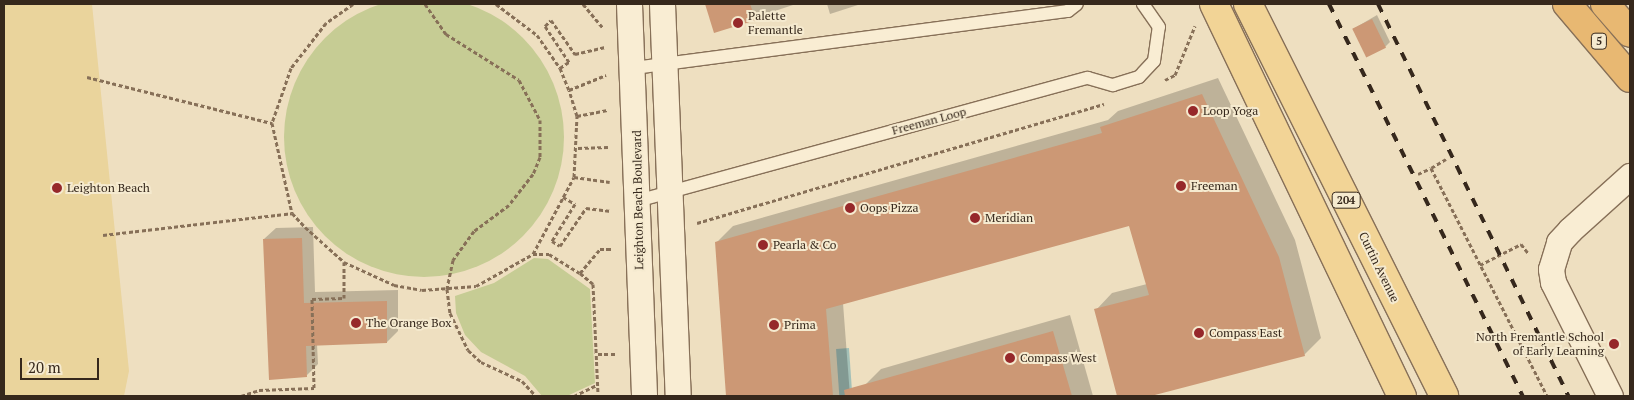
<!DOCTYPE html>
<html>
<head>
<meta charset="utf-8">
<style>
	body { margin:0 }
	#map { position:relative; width:1634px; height:400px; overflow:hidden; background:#eedfc0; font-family:"PT Serif",serif }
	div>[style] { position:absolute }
	.green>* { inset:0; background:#c6cc94 }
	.round { border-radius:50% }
	.sand>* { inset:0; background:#ead49c }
	.water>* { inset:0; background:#a3c0b7; transform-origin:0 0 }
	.shadow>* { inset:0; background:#0003 }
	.building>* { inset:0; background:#cc9875; transform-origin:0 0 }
	.path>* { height:3px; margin-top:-1.5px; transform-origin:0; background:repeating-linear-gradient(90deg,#877058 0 4px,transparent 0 6.5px) }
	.roads { filter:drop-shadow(1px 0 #877058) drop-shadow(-1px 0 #877058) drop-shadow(0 1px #877058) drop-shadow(0 -1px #877058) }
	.service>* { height:12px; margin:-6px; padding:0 6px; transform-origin:6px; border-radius:6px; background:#f9edd3 }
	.minor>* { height:25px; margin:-12.5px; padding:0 12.5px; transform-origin:12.5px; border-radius:12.5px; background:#f9edd3 }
	.primary>* { height:28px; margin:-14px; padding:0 14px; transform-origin:14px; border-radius:14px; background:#f2d496 }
	.trunk>* { height:28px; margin:-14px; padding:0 14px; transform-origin:14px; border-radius:14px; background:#e8b872 }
	.rail>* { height:4px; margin-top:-2px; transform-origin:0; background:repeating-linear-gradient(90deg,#36281c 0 9px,transparent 0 18px) }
	.dots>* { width:14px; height:14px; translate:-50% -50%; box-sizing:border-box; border:2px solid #f5eacf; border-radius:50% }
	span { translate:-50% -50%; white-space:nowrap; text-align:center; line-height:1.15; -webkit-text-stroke:4px #f5eacf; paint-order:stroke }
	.shield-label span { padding:1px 4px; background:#f5eacf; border:1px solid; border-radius:4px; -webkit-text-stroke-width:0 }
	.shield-label { font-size:11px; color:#36281c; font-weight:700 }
	.poi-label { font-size:12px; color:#36281c }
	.left { translate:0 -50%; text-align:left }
	.right { translate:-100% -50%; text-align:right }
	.street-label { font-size:12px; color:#36281c }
	.frame { position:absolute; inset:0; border:5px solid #36281c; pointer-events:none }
	.scale { position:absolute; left:20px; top:358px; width:79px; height:22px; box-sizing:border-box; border:2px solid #36281c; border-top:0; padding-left:6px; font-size:15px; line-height:18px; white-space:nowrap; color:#36281c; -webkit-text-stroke:4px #f5eacf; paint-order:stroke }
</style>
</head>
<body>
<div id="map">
	<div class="green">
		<div class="round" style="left:284px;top:-3px;width:280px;height:280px"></div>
		<div style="clip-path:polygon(534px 258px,548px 259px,590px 289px,595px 383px,567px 396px,542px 396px,525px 376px,481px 352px,465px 335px,456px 313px,455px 296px,494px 283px)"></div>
	</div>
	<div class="sand">
		<div style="clip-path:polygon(4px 4px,92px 4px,129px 371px,124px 396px,4px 396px)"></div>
	</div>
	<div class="water">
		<div style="left:849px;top:348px;width:48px;height:13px;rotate:86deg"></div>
	</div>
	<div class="shadow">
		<div style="clip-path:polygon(707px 4px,796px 4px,715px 31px)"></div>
		<div style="clip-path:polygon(827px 4px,861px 4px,830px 14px)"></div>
		<div style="clip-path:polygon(1377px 15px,1390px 42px,1385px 47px,1353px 29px)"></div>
		<div style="clip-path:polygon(1218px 78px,1295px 240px,1321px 338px,1304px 355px,1146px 396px,1118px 396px,1096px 310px,1112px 293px,1147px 284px,1129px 224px,843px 303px,850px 396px,728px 396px,716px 243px,733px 226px,1108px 120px,1118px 111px)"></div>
		<div style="clip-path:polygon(313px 227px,315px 292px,398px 290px,398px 331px,387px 342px,317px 344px,318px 364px,307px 375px,264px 239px,276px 228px)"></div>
		<div style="clip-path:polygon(1070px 315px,1093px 396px,868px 396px,865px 385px,881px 369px)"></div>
	</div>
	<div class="building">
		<div style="clip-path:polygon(705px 4px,750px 4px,756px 20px,714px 33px)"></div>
		<div style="left:1372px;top:19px;width:32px;height:22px;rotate:64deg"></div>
		<div style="clip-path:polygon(1202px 94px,1279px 257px,1305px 356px,1151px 396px,1117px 396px,1094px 309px,1149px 295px,1129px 226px,826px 309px,833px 396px,726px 396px,715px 242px,1102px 133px,1100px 127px)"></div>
		<div style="clip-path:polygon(302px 238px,304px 303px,387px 301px,387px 343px,306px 346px,307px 377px,269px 380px,263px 239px)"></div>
		<div style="clip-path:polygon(1053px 331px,1072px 396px,845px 396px,844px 390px)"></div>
	</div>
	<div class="path">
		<div style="left:353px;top:4px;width:33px;rotate:145deg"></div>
		<div style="left:326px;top:23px;width:57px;rotate:127.9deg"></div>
		<div style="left:291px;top:68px;width:58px;rotate:109.1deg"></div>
		<div style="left:272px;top:123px;width:92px;rotate:77.5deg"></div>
		<div style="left:292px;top:213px;width:19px;rotate:47deg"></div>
		<div style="left:305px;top:227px;width:52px;rotate:41.9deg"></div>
		<div style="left:344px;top:262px;width:55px;rotate:24.7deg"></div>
		<div style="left:394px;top:285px;width:28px;rotate:10deg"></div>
		<div style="left:422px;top:290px;width:54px;rotate:-4.2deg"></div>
		<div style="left:476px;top:286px;width:65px;rotate:-29.3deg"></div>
		<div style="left:533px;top:254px;width:16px"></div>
		<div style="left:549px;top:254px;width:36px;rotate:32deg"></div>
		<div style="left:580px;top:273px;width:31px;rotate:-50deg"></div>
		<div style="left:600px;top:249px;width:13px"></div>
		<div style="left:425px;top:4px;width:37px;rotate:55deg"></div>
		<div style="left:446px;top:34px;width:86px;rotate:32.2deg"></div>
		<div style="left:519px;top:80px;width:45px;rotate:62.3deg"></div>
		<div style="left:540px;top:120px;width:37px;rotate:90deg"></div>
		<div style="left:540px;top:157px;width:18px;rotate:112deg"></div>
		<div style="left:533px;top:174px;width:39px;rotate:128deg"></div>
		<div style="left:509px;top:205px;width:44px;rotate:143.4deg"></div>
		<div style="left:474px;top:231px;width:36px;rotate:126deg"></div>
		<div style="left:453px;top:260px;width:30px;rotate:102deg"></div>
		<div style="left:447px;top:289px;width:24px;rotate:83deg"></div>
		<div style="left:450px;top:313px;width:41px;rotate:64.1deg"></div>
		<div style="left:468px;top:350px;width:18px;rotate:43deg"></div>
		<div style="left:481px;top:362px;width:45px;rotate:24.9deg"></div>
		<div style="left:522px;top:381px;width:21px;rotate:47deg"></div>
		<div style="left:496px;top:4px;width:51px;rotate:37.1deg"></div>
		<div style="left:537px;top:35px;width:40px;rotate:55.1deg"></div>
		<div style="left:560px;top:68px;width:11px;rotate:-34deg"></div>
		<div style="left:569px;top:62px;width:43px;rotate:-123.7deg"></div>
		<div style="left:545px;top:26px;width:8px;rotate:-45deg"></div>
		<div style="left:551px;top:20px;width:42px;rotate:54.8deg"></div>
		<div style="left:575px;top:54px;width:31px;rotate:-13deg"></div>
		<div style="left:583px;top:4px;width:30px;rotate:50deg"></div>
		<div style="left:560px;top:68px;width:24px;rotate:68deg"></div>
		<div style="left:569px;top:90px;width:40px;rotate:-22deg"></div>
		<div style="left:87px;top:77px;width:191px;rotate:14deg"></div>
		<div style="left:1165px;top:80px;width:11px;rotate:-27deg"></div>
		<div style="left:1175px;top:75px;width:53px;rotate:-67.8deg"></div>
		<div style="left:577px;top:116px;width:31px;rotate:-11deg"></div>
		<div style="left:578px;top:148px;width:30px;rotate:-2deg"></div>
		<div style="left:1446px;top:159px;width:17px;rotate:149deg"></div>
		<div style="left:1431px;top:168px;width:256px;rotate:63deg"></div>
		<div style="left:1418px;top:174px;width:14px;rotate:-25deg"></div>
		<div style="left:574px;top:177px;width:36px;rotate:8deg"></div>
		<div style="left:563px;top:197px;width:14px;rotate:30deg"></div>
		<div style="left:575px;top:204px;width:44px;rotate:121.9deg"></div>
		<div style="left:552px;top:241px;width:9px;rotate:32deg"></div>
		<div style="left:560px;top:246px;width:46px;rotate:-55.6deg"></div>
		<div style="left:586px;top:208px;width:25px;rotate:7deg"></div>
		<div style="left:697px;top:223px;width:424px;rotate:-16.3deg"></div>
		<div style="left:103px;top:235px;width:190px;rotate:-6.6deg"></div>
		<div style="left:533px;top:254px;width:87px;rotate:-62deg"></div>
		<div style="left:574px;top:177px;width:61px;rotate:-87.2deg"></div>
		<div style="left:577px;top:116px;width:27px;rotate:-107deg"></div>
		<div style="left:1480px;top:265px;width:46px;rotate:-27.1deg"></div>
		<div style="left:1521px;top:244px;width:11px;rotate:52deg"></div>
		<div style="left:580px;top:273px;width:17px;rotate:40deg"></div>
		<div style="left:593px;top:284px;width:112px;rotate:87.4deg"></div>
		<div style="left:598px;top:354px;width:18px"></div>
		<div style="left:241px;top:396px;width:19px;rotate:-18deg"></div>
		<div style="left:259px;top:390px;width:55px;rotate:-2.1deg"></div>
		<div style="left:314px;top:388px;width:89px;rotate:-91.3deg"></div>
		<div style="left:312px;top:299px;width:32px;rotate:-2deg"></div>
		<div style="left:344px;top:298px;width:36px;rotate:-90deg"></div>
		<div style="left:574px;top:396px;width:25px;rotate:-26deg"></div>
	</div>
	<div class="roads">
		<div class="service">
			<div style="left:634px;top:68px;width:438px;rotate:-7.5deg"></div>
			<div style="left:1068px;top:11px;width:11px;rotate:-38deg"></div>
			<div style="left:637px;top:201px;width:467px;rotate:-15.3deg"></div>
			<div style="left:1088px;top:78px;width:26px;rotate:16deg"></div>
			<div style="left:1113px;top:85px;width:27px;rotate:-17deg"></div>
			<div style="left:1139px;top:77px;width:22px;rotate:-47deg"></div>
			<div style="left:1154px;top:61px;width:34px;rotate:-82deg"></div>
			<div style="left:1159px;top:27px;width:28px;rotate:-125deg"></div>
		</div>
		<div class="minor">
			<div style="left:629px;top:4px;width:392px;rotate:87.8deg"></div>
			<div style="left:662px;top:4px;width:392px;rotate:87.7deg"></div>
			<div style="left:1610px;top:396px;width:127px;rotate:-116.6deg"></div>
			<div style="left:1553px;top:282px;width:13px;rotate:-99deg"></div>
			<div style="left:1551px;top:269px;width:28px;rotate:-73deg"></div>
			<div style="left:1559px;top:242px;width:16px;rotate:-47deg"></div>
			<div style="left:1570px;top:230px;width:81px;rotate:-42deg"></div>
		</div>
		<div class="primary">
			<div style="left:1214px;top:4px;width:435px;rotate:64.4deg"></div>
			<div style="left:1248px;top:4px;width:438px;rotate:63.4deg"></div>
		</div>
		<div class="trunk">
			<div style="left:1567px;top:4px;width:97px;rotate:49.6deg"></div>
			<div style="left:1605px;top:4px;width:38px;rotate:49deg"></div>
		</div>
	</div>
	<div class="rail">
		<div style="left:1329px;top:4px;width:437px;rotate:63.7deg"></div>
		<div style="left:1378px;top:4px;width:436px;rotate:64.1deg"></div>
	</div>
	<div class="dots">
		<div style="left:738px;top:23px;background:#96282a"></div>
		<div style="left:1193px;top:111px;background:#96282a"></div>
		<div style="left:1181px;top:186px;background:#96282a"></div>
		<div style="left:57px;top:188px;background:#96282a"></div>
		<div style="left:850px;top:208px;background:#96282a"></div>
		<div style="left:975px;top:218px;background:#96282a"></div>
		<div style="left:763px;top:245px;background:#96282a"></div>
		<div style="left:356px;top:323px;background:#96282a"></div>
		<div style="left:774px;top:325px;background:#96282a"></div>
		<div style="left:1199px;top:333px;background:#96282a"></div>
		<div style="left:1614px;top:344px;background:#96282a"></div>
		<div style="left:1010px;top:358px;background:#96282a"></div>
	</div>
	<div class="shield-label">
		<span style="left:1599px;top:41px">5</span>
		<span style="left:1346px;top:200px">204</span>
	</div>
	<div class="poi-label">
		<span class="left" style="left:748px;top:23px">Palette<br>Fremantle</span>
		<span class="left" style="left:1203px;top:111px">Loop Yoga</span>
		<span class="left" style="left:1191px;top:186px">Freeman</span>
		<span class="left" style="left:67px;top:188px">Leighton Beach</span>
		<span class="left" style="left:860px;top:208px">Oops Pizza</span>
		<span class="left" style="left:985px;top:218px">Meridian</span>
		<span class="left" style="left:773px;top:245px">Pearla &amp; Co</span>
		<span class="left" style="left:366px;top:323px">The Orange Box</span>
		<span class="left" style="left:784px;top:325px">Prima</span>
		<span class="left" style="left:1209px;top:333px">Compass East</span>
		<span class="right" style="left:1604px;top:344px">North Fremantle School<br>of Early Learning</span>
		<span class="left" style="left:1020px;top:358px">Compass West</span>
	</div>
	<div class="street-label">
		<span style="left:929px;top:121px;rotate:-15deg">Freeman Loop</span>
		<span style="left:638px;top:200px;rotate:-91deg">Leighton Beach Boulevard</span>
		<span style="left:1379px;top:267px;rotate:64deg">Curtin Avenue</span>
	</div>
	<div class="frame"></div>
	<div class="scale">20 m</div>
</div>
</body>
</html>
